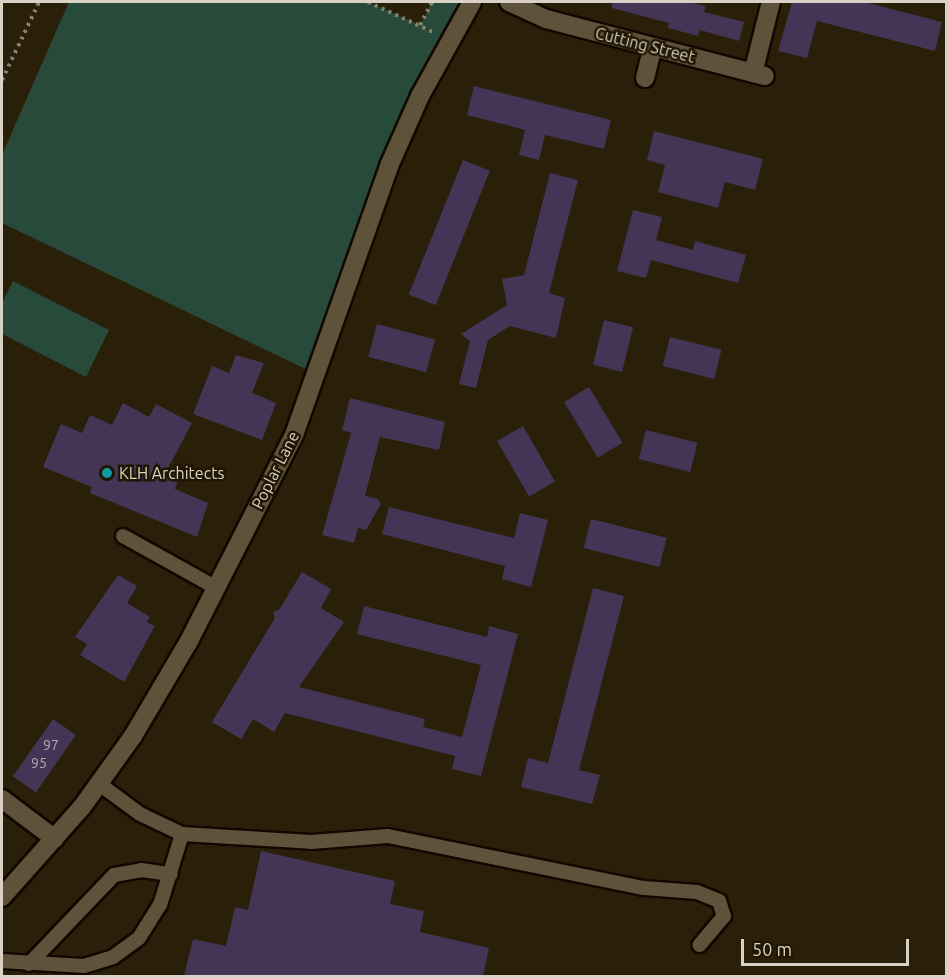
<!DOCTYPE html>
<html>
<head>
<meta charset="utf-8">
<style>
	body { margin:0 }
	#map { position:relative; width:948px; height:978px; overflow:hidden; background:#2a1f08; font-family:Ubuntu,sans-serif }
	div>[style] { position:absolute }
	.green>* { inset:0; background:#274a3b }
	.building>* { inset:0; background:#443557; transform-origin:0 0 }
	.path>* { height:4px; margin-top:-2px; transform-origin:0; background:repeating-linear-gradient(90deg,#887f6d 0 3px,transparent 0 7.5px) }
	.roads { filter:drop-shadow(2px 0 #120800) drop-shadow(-2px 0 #120800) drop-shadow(0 2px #120800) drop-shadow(0 -2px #120800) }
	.service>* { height:14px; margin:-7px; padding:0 7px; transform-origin:7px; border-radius:7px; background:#5f523a }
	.minor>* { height:18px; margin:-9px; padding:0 9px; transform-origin:9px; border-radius:9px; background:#5f523a }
	.dots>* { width:16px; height:16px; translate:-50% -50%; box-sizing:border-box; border:3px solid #201601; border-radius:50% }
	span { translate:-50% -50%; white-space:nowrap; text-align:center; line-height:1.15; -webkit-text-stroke:5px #201601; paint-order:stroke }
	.number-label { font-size:14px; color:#b4aba9 }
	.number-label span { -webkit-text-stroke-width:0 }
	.street-label { font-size:16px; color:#d9d2c4 }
	.poi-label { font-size:16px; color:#d9d2c4 }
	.left { translate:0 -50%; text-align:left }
	.frame { position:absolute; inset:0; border:3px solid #d9d2c4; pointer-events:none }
	.scale { position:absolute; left:741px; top:939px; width:168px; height:27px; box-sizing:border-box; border:3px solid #d9d2c4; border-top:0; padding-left:8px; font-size:18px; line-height:21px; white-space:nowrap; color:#d9d2c4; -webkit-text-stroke:4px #201601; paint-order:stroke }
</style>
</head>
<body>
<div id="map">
	<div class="green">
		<div style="clip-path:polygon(69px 2px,368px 2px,420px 25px,432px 2px,472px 2px,441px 54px,318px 375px,2px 223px,2px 155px)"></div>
		<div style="clip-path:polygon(13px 281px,109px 330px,86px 377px,2px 334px,2px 303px)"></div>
	</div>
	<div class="building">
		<div style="clip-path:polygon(612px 2px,690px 2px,706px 6px,704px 12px,744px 22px,739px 41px,700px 30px,698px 36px,668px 28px,669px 23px,612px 8px)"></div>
		<div style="clip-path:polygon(792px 2px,864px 2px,942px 22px,935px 51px,817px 21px,807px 58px,778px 51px)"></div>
		<div style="clip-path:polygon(474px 86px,611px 120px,604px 149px,545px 135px,539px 160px,519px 155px,525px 130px,467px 115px)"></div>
		<div style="clip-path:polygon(654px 131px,763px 159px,755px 190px,725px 182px,718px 208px,658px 192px,665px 165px,647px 160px)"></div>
		<div style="left:463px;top:160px;width:29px;height:145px;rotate:22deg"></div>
		<div style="clip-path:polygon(550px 173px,578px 180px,549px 293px,565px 298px,556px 338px,510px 326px,488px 340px,476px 388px,459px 384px,470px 341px,461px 334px,507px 305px,502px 279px,524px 275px)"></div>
		<div style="clip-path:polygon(633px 210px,662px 217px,656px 240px,693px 250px,695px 241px,746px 255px,738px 283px,651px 260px,646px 278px,617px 271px)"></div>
		<div style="left:604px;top:320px;width:30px;height:46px;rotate:14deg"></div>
		<div style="left:377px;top:324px;width:60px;height:34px;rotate:15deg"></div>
		<div style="left:670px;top:337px;width:53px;height:30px;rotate:14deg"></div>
		<div style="clip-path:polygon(236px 355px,264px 363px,252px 393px,276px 403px,262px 440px,193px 414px,212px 366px,229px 373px)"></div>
		<div style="left:589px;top:387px;width:65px;height:29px;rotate:59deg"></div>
		<div style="clip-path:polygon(350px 398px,445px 422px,439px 450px,380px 437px,365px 496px,378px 499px,381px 504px,366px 530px,358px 528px,354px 543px,322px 535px,351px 433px,342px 430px)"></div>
		<div style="clip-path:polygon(123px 403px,149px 417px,156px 404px,192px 423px,167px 470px,180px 475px,175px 489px,208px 503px,197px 537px,90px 493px,92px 487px,43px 467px,61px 424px,82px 433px,90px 415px,112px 425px)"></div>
		<div style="left:523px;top:426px;width:64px;height:30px;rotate:60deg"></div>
		<div style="left:646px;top:430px;width:53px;height:30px;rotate:14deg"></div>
		<div style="clip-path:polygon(389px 507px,514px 538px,520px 513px,548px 520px,531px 587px,502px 579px,505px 566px,382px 534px)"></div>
		<div style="left:591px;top:519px;width:78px;height:30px;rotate:14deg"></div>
		<div style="clip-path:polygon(302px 572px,331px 589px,321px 608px,344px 622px,299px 687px,425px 719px,423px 727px,462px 737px,481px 665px,357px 634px,364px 606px,487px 637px,489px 626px,518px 634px,481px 776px,452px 769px,455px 756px,285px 713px,274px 732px,253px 719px,241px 739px,212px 722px,275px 618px,273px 612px,279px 610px)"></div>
		<div style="clip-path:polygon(118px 575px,137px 586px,127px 603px,150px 617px,147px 622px,155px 626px,124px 682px,80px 655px,87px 644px,75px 637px)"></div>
		<div style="clip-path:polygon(593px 588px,624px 596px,579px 770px,600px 775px,592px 804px,521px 787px,528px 758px,548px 763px)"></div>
		<div style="left:53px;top:719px;width:28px;height:70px;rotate:35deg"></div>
		<div style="clip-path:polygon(261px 851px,395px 881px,390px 904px,424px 911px,420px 932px,489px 948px,483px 976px,184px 976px,193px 939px,226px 946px,235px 907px,248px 910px)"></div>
	</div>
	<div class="path">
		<div style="left:368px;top:2px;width:74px;rotate:24.8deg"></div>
		<div style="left:420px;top:25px;width:26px;rotate:-62deg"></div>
		<div style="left:2px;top:80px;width:86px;rotate:-64.6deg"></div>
	</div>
	<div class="roads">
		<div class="service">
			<div style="left:123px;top:536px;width:107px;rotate:29deg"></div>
			<div style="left:98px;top:783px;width:52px;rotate:36.4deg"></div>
			<div style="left:140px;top:814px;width:47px;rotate:25.5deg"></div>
			<div style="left:182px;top:834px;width:129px;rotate:3.5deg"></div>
			<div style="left:311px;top:842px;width:77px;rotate:-4.5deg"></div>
			<div style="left:388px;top:836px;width:261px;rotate:11.5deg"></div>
			<div style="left:644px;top:888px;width:53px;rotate:4.3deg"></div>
			<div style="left:697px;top:892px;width:24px;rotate:22deg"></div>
			<div style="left:719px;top:901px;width:16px;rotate:72deg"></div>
			<div style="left:724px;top:916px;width:38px;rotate:130deg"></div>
			<div style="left:2px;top:961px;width:82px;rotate:3.5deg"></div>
			<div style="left:84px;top:966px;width:30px;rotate:-17deg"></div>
			<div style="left:113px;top:957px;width:32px;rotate:-36deg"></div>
			<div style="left:139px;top:938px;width:39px;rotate:-58deg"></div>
			<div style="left:160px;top:905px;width:74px;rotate:-72.8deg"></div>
			<div style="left:29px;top:964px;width:123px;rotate:-46.3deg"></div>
			<div style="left:114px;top:875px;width:27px;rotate:-10deg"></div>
			<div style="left:141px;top:870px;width:30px;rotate:8deg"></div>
		</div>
		<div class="minor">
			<div style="left:509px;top:2px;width:41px;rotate:24.7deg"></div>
			<div style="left:546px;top:19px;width:226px;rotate:14.6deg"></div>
			<div style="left:753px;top:73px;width:73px;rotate:-75.8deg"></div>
			<div style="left:645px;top:78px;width:32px;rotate:-76deg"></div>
			<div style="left:2px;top:799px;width:66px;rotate:37deg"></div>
			<div style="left:2px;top:897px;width:120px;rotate:-48.4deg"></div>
			<div style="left:82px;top:807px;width:87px;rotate:-54.3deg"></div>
			<div style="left:133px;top:736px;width:110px;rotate:-59.5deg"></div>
			<div style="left:189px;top:641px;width:231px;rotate:-63deg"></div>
			<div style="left:294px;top:435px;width:285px;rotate:-70.5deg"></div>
			<div style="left:389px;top:166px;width:77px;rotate:-66.1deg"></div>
			<div style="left:420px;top:96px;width:107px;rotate:-61deg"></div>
		</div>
	</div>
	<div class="dots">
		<div style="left:107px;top:473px;background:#0f9aa8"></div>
	</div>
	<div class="number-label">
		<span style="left:51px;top:745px">97</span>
		<span style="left:39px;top:763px">95</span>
	</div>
	<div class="street-label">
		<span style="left:645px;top:45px;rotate:14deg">Cutting Street</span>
		<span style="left:275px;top:470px;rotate:-63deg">Poplar Lane</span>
	</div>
	<div class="poi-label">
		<span class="left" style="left:119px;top:473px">KLH Architects</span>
	</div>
	<div class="frame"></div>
	<div class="scale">50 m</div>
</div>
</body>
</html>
